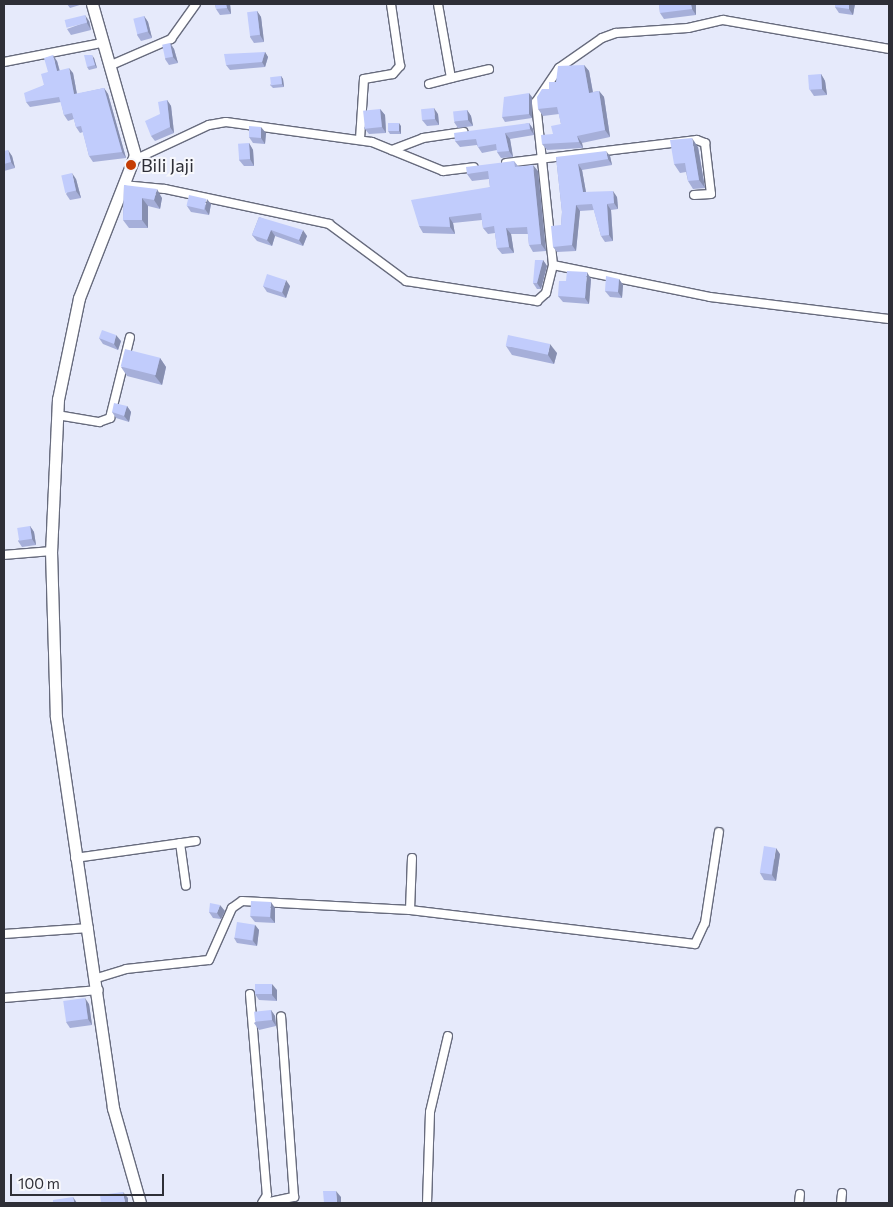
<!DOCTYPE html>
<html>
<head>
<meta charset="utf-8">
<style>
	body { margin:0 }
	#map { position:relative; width:893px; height:1207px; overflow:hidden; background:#e6eafb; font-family:Commissioner,sans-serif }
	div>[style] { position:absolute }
	.roads { filter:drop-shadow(1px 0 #676b7d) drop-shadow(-1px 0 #676b7d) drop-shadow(0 1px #676b7d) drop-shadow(0 -1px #676b7d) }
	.street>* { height:8px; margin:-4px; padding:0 4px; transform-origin:4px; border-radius:4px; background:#fff }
	.secondary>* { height:11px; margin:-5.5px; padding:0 5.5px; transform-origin:5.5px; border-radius:5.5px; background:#fff }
	.wall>* { inset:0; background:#a6afd9 }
	.shaded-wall>* { inset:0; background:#878fb0 }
	.building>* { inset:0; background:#c1ccfc; transform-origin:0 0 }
	.dots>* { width:14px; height:14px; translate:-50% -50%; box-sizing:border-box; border:2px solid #f7f8fc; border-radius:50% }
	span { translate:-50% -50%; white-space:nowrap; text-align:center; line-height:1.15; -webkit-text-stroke:4px #f7f8fc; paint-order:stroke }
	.poi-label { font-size:18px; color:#2e2f37 }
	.left { translate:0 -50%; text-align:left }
	.frame { position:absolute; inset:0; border:5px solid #2e2f37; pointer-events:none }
	.scale { position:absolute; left:10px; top:1174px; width:154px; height:22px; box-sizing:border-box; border:2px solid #2e2f37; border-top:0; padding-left:6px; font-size:15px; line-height:18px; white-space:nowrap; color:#2e2f37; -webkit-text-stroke:4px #f7f8fc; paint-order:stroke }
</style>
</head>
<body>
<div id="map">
	<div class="roads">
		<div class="street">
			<div style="left:4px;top:62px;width:100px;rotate:-11deg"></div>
			<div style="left:109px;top:66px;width:68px;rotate:-23.5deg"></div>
			<div style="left:171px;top:39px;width:43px;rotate:-54.5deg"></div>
			<div style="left:451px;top:78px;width:39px;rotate:-13deg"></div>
			<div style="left:429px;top:84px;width:23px;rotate:-15deg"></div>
			<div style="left:451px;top:78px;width:75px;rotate:-100deg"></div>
			<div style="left:360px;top:139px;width:60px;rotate:-86.2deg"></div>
			<div style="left:364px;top:79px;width:29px;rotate:-10deg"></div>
			<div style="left:393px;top:74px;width:11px;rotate:-49deg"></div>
			<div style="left:400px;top:66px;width:63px;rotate:-98.3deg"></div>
			<div style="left:392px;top:150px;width:33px;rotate:-21deg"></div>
			<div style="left:423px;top:138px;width:41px;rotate:-8.3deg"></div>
			<div style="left:132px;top:161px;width:85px;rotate:-25.1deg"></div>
			<div style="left:209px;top:125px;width:17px;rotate:-10deg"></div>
			<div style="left:226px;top:122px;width:147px;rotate:7.8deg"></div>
			<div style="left:372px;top:142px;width:77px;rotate:22.2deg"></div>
			<div style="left:443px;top:171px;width:31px;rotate:-7deg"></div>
			<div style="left:506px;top:163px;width:192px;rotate:-6.9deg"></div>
			<div style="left:697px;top:140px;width:9px;rotate:21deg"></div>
			<div style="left:705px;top:143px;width:51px;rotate:83.3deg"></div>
			<div style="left:711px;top:194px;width:17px;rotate:177deg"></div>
			<div style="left:123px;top:185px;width:42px;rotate:5.4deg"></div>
			<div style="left:165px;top:189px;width:168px;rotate:12deg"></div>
			<div style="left:329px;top:224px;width:96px;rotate:36.5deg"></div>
			<div style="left:406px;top:281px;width:133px;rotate:8.7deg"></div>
			<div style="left:537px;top:301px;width:12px;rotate:-42deg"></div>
			<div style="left:546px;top:293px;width:29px;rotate:-76deg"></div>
			<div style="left:553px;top:265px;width:164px;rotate:-96deg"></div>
			<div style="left:536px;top:102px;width:41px;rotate:-55.9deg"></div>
			<div style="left:559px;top:68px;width:52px;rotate:-34.9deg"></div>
			<div style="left:602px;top:38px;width:15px;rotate:-20deg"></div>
			<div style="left:616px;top:33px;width:72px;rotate:-4deg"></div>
			<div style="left:688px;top:28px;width:36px;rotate:-13deg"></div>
			<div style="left:723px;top:20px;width:169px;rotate:9.9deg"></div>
			<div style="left:553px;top:265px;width:160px;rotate:11.5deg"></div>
			<div style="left:710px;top:297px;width:180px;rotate:7deg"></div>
			<div style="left:57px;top:415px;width:43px;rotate:9.5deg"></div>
			<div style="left:99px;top:422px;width:12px;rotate:-20deg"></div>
			<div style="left:110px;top:418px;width:83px;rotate:-76.1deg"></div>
			<div style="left:4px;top:555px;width:47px;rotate:-4.9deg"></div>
			<div style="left:180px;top:843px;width:43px;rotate:82.1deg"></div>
			<div style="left:75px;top:858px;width:122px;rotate:-8deg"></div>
			<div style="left:410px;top:910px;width:287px;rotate:6.8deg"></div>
			<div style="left:695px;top:944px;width:23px;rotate:-65deg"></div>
			<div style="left:705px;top:923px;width:92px;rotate:-81.3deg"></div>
			<div style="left:4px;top:934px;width:85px;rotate:-4deg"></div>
			<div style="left:97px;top:978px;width:30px;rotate:-17deg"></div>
			<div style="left:126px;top:969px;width:83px;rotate:-6.2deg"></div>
			<div style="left:209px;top:960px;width:57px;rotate:-66.1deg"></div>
			<div style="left:232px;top:908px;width:12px;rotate:-35deg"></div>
			<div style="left:242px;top:901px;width:168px;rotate:3.1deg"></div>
			<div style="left:410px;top:910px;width:52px;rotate:-87.8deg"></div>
			<div style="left:250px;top:994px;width:202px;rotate:85.2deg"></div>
			<div style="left:267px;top:1195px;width:9px;rotate:122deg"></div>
			<div style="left:4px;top:998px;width:95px;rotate:-4.8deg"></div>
			<div style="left:265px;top:1203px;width:30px;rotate:-12deg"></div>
			<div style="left:294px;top:1197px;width:181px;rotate:-94.1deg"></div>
			<div style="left:427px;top:1203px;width:91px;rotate:-88.1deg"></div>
			<div style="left:430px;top:1112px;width:78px;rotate:-76.7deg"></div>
			<div style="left:799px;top:1203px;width:9px;rotate:-84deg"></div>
			<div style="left:841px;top:1203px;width:10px;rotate:-84deg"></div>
		</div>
		<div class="secondary">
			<div style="left:92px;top:4px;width:157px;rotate:74.1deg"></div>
			<div style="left:135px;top:155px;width:154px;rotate:111.4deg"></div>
			<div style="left:79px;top:298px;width:103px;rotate:101.7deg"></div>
			<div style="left:58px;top:399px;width:152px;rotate:92.6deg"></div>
			<div style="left:51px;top:551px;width:166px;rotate:88.3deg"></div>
			<div style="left:56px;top:717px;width:395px;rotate:81.7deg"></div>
			<div style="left:113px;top:1108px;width:99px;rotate:74.1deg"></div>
		</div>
	</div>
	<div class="wall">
		<div style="clip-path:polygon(67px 4px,83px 4px,70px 8px)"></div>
		<div style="clip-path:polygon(215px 4px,230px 4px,231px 14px,220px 15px,216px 9px)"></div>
		<div style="clip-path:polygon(659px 4px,696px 4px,696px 15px,664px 19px,660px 13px)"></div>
		<div style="clip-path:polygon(855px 4px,853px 15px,839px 13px,835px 7px)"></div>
		<div style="clip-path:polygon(257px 11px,261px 17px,264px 42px,254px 43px,250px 37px)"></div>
		<div style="clip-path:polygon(144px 16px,148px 22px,152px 38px,141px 41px,137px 35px)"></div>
		<div style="clip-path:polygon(89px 21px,91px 30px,71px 35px,67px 29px)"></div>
		<div style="clip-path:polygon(170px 43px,174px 49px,178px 63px,169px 65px,165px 59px)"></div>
		<div style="clip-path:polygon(265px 52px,268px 57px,265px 67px,230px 70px,226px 65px)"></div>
		<div style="clip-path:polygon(94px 58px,97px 68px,89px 70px,87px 67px)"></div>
		<div style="clip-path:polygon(57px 61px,60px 71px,73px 73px,77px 94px,104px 88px,108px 94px,126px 158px,93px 162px,89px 156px,83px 132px,80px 133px,76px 127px,74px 119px,68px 121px,64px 115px,61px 102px,30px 107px,26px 102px,44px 85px,48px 72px)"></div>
		<div style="clip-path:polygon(584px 65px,589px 71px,593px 92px,599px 91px,604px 97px,610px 137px,582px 143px,583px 148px,547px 150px,542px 144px,553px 134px,561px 124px,559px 114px,543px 116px,538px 109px,556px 82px)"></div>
		<div style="clip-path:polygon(821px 74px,825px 81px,827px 95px,814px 96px,810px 90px)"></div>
		<div style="clip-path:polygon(281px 76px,283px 79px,284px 87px,273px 88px,270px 85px)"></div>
		<div style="clip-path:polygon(532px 97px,532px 118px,505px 122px,502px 117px)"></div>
		<div style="clip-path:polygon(167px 100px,171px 106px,174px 133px,155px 141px,151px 136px)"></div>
		<div style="clip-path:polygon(380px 109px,385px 115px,386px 133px,369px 134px,364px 128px)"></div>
		<div style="clip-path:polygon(467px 110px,471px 116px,473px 126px,458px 128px,454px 122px)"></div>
		<div style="clip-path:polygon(438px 114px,439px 125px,427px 126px,422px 120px)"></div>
		<div style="clip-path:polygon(529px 123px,533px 129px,534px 135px,510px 139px,513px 157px,501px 158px,497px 152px,497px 150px,482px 153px,478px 147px,477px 145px,460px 147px,455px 141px)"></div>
		<div style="clip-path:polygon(401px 126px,401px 134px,390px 134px,388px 131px)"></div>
		<div style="clip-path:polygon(266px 133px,265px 144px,253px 143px,249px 137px)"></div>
		<div style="clip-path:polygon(249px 143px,253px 150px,254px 166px,244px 166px,239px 160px)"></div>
		<div style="clip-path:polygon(698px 147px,705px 188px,693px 189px,688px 181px,686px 172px,680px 173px,674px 164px)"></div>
		<div style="clip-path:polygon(4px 151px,12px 156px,15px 168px,4px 171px)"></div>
		<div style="clip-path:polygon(610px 156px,612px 165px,582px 170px,586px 192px,617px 197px,618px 209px,611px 210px,613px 241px,605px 242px,601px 236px,594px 210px,580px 211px,576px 251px,557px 252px,553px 247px,561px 225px,562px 212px,556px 157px)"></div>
		<div style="clip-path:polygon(514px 161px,518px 166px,538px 171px,546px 251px,533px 252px,529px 245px,528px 234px,511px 234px,514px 253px,502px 254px,497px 248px,495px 233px,488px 234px,483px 228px,482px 220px,453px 223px,455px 234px,423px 233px,419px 226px,490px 187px,489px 179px,472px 181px,467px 174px)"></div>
		<div style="clip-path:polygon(76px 179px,81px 198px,70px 200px,66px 194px)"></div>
		<div style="clip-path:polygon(124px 185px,162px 198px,160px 209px,148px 206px,148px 228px,129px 228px,123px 220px)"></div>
		<div style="clip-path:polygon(211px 204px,209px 215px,191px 212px,187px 206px)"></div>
		<div style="clip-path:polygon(259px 217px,307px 236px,303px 246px,275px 236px,272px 246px,257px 241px,252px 235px)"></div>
		<div style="clip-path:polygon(543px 260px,547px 266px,541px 289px,537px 289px,533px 283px)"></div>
		<div style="clip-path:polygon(591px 279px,589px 304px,563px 302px,558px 296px)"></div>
		<div style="clip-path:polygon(619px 279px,623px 285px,622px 298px,610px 297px,605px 291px)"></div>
		<div style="clip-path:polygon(263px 286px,290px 286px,286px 298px,267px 292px)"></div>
		<div style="clip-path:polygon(99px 338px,121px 341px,118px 350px,103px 344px)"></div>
		<div style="clip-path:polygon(506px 346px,557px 353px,554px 364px,512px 355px)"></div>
		<div style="clip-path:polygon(160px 358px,166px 367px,162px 385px,127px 376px,121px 367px)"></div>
		<div style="clip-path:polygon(127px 406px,131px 412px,129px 422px,116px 418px,112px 412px)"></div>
		<div style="clip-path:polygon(30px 526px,34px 532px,36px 545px,22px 547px,18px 541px)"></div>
		<div style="clip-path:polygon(780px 854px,776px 881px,764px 880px,760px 873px)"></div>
		<div style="clip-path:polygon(275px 908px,275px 923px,255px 922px,250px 916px)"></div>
		<div style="clip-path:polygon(225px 911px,221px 919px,213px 918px,209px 912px)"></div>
		<div style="clip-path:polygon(255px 925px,259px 930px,257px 946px,237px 943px,234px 938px)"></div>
		<div style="clip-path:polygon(277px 990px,277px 1001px,259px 1000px,255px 994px)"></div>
		<div style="clip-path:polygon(89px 1004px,92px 1025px,70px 1028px,66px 1022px)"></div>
		<div style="clip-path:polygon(271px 1010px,275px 1016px,276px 1026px,259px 1030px,254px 1023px)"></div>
	</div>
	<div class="shaded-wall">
		<div style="clip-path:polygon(226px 4px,230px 4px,231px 14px,227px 8px)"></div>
		<div style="clip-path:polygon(691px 4px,696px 4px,696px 15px,692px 9px)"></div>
		<div style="clip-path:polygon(849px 4px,855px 4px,853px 15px,849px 9px)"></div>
		<div style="clip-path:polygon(257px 11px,261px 17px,264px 42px,260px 35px)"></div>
		<div style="clip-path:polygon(85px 15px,89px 21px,91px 30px,87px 23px)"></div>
		<div style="clip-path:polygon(144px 16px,148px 22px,152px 38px,148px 32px)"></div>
		<div style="clip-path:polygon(170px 43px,174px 49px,178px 63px,173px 57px)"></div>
		<div style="clip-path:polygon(265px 52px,268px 57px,265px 67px,262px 62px)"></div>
		<div style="clip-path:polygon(53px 55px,57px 61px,61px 77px,57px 71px)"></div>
		<div style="clip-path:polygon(92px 55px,94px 58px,97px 68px,95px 65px)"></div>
		<div style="clip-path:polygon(584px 65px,589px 71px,594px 99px,589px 93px)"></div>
		<div style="clip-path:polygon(69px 68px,73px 73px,78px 100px,74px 94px)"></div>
		<div style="clip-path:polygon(821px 74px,825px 81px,827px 95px,822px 89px)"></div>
		<div style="clip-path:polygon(281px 76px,283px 79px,284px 87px,282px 84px)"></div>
		<div style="clip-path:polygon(104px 88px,108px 94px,126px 158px,122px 152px)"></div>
		<div style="clip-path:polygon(599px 91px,604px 97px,610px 137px,605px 130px)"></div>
		<div style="clip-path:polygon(529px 93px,532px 97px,532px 118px,529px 114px)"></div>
		<div style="clip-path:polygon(167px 100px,171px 106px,174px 133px,170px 127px)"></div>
		<div style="clip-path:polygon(434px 108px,438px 114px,439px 125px,435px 119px)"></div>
		<div style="clip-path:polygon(380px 109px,385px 115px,386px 133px,382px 127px)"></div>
		<div style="clip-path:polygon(467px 110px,471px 116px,473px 126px,468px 120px)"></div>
		<div style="clip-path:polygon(399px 123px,401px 126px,401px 134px,399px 131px)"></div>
		<div style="clip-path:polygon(529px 123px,533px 129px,534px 135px,530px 129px)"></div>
		<div style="clip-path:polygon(261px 127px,266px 133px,265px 144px,261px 138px)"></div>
		<div style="clip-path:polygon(505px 133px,510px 139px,513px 157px,509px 151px)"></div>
		<div style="clip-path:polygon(577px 136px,582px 143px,583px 148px,579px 142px)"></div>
		<div style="clip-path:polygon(692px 138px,698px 147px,705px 188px,699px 180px)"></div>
		<div style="clip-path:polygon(249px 143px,253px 150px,254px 166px,250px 159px)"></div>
		<div style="clip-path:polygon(8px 150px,12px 156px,15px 168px,11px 162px)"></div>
		<div style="clip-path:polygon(606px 151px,610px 156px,612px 165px,608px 159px)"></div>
		<div style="clip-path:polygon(578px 164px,582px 170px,587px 198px,583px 192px)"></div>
		<div style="clip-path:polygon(533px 165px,538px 171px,546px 251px,541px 244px)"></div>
		<div style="clip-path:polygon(72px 173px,76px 179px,81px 198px,76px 191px)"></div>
		<div style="clip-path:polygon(157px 189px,162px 198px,160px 209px,154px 200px)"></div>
		<div style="clip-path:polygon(613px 191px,617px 197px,618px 209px,614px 203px)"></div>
		<div style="clip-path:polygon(142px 198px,148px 206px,148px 228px,142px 220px)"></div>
		<div style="clip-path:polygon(207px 199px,211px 204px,209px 215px,205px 209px)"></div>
		<div style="clip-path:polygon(607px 204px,611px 210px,613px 241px,609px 235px)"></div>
		<div style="clip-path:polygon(576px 205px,580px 211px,576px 251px,572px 245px)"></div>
		<div style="clip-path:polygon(449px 217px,453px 223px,455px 234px,450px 227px)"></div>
		<div style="clip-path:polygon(506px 228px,511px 234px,514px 253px,509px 247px)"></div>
		<div style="clip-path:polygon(271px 230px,275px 236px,272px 246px,267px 240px)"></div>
		<div style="clip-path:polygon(303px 230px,307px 236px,303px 246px,299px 240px)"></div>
		<div style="clip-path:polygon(543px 260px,547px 266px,541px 289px,537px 283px)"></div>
		<div style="clip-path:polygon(587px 272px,591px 279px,589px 304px,585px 298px)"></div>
		<div style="clip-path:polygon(619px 279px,623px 285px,622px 298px,618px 292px)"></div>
		<div style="clip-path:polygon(286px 280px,290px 286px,286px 298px,282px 292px)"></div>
		<div style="clip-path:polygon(116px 335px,121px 341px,118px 350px,114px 344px)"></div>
		<div style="clip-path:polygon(550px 344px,557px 353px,554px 364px,548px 355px)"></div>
		<div style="clip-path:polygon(160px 358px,166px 367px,162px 385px,155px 376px)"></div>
		<div style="clip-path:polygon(127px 406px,131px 412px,129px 422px,124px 416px)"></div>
		<div style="clip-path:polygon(30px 526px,34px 532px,36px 545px,32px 539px)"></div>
		<div style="clip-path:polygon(776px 848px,780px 854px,776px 881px,772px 875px)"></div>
		<div style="clip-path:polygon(271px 902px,275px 908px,275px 923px,270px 917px)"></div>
		<div style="clip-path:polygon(220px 905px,225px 911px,221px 919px,217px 913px)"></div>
		<div style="clip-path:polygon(255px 925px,259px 930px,257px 946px,253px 941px)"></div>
		<div style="clip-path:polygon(272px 984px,277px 990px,277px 1001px,272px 995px)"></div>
		<div style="clip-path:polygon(85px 998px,89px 1004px,92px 1025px,88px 1019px)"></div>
		<div style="clip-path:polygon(271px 1010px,275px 1016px,276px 1026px,272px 1020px)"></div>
		<div style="clip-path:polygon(336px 1191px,341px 1197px,341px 1203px,337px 1203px)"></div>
		<div style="clip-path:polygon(123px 1192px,128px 1198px,128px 1203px,125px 1203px)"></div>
		<div style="clip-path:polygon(73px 1197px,77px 1203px,74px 1203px)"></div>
	</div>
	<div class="building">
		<div style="clip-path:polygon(215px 4px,226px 4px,227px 8px,216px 9px)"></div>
		<div style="clip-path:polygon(659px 4px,691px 4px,692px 9px,660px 13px)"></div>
		<div style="clip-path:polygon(835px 4px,849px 4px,849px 9px,835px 7px)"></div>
		<div style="left:257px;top:11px;width:24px;height:10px;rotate:83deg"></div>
		<div style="left:85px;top:15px;width:8px;height:21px;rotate:76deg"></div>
		<div style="left:144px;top:16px;width:16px;height:11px;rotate:76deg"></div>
		<div style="left:170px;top:43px;width:14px;height:8px;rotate:78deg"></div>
		<div style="clip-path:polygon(265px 52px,262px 62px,226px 65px,224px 54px)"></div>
		<div style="clip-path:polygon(53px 55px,57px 71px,69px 68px,74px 94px,104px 88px,122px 152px,89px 156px,81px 126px,76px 127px,72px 113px,64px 115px,59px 97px,26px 102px,24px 93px,44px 85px,41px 74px,48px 72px,44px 58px)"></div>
		<div style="clip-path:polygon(84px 55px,92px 55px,95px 65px,87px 67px)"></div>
		<div style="clip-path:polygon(584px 65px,589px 93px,599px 91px,605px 130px,577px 136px,579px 142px,542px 144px,541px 135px,553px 134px,551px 126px,561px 124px,557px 107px,538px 109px,537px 97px,542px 89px,549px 89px,549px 82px,556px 82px,558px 66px)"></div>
		<div style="left:821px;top:74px;width:15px;height:13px;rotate:86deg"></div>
		<div style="clip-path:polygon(889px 75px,889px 87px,888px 87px)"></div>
		<div style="left:281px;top:76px;width:8px;height:11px;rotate:83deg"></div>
		<div style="clip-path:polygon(529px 93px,529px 114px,502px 117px,504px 97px)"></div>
		<div style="clip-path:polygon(167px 100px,170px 127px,151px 136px,145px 121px,160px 114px,158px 102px)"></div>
		<div style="left:434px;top:108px;width:11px;height:13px;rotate:85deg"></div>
		<div style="left:380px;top:109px;width:18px;height:17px;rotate:84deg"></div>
		<div style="left:467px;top:110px;width:10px;height:14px;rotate:84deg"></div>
		<div style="left:388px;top:123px;width:11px;height:8px"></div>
		<div style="clip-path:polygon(529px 123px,530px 129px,505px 133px,509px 151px,497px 152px,496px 144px,478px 147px,476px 139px,455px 141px,454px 133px)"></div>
		<div style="clip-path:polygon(249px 126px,261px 127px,261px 138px,249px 137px)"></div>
		<div style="clip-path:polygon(692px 138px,699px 180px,688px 181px,685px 163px,674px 164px,670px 140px)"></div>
		<div style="left:249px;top:143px;width:16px;height:11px;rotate:86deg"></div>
		<div style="clip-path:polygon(8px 150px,11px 162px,4px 164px,4px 151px)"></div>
		<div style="clip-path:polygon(606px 151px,608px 159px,578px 164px,583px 192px,613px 191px,614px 203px,607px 204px,609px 235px,601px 236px,592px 204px,576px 205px,572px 245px,553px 247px,551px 226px,561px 225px,562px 212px,556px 157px)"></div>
		<div style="clip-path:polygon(514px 161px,515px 167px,533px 165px,541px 244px,529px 245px,527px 227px,506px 228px,509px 247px,497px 248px,494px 226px,483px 228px,481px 213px,449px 217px,450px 227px,419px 226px,411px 200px,490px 187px,488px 171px,467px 174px,466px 167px)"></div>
		<div style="left:72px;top:173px;width:18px;height:11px;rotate:77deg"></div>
		<div style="clip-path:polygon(124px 185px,157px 189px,154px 200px,142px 198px,142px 220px,123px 220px)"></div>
		<div style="left:189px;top:195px;width:18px;height:11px;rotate:13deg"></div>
		<div style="clip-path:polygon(259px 217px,303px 230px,299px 240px,271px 230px,267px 240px,252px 235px)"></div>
		<div style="clip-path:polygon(535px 260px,543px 260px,537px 283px,533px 283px)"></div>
		<div style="clip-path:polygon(567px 271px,587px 272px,585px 298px,558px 296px,559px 281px,566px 281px)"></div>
		<div style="left:267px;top:274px;width:20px;height:13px;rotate:18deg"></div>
		<div style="clip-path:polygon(606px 276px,619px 279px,618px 292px,605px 291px)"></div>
		<div style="clip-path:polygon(102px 330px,116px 335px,114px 344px,99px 338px)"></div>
		<div style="left:508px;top:335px;width:43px;height:11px;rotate:12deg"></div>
		<div style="left:125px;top:349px;width:36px;height:18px;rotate:14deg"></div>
		<div style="clip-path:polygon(114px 403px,127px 406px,124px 416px,112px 412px)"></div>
		<div style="left:30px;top:526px;width:13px;height:13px;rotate:81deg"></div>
		<div style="left:764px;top:846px;width:12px;height:27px;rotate:9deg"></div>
		<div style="left:251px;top:901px;width:20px;height:15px;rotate:3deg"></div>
		<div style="clip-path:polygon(210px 903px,220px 905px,217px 913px,209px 912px)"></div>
		<div style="left:237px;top:922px;width:18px;height:16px;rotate:9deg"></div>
		<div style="left:255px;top:984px;width:17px;height:10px"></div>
		<div style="left:85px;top:998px;width:21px;height:22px;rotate:82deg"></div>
		<div style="left:271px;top:1010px;width:10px;height:17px;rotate:84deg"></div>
		<div style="clip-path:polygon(323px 1191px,336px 1191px,337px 1203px,324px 1203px)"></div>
		<div style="clip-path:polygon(123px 1192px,125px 1203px,101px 1203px,100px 1195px)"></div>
		<div style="clip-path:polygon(73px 1197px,74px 1203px,53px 1203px,53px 1200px)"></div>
	</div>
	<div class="dots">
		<div style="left:131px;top:165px;background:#c53d04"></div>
	</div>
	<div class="poi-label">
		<span class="left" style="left:141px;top:165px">Bili Jaji</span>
	</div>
	<div class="frame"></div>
	<div class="scale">100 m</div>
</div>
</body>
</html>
